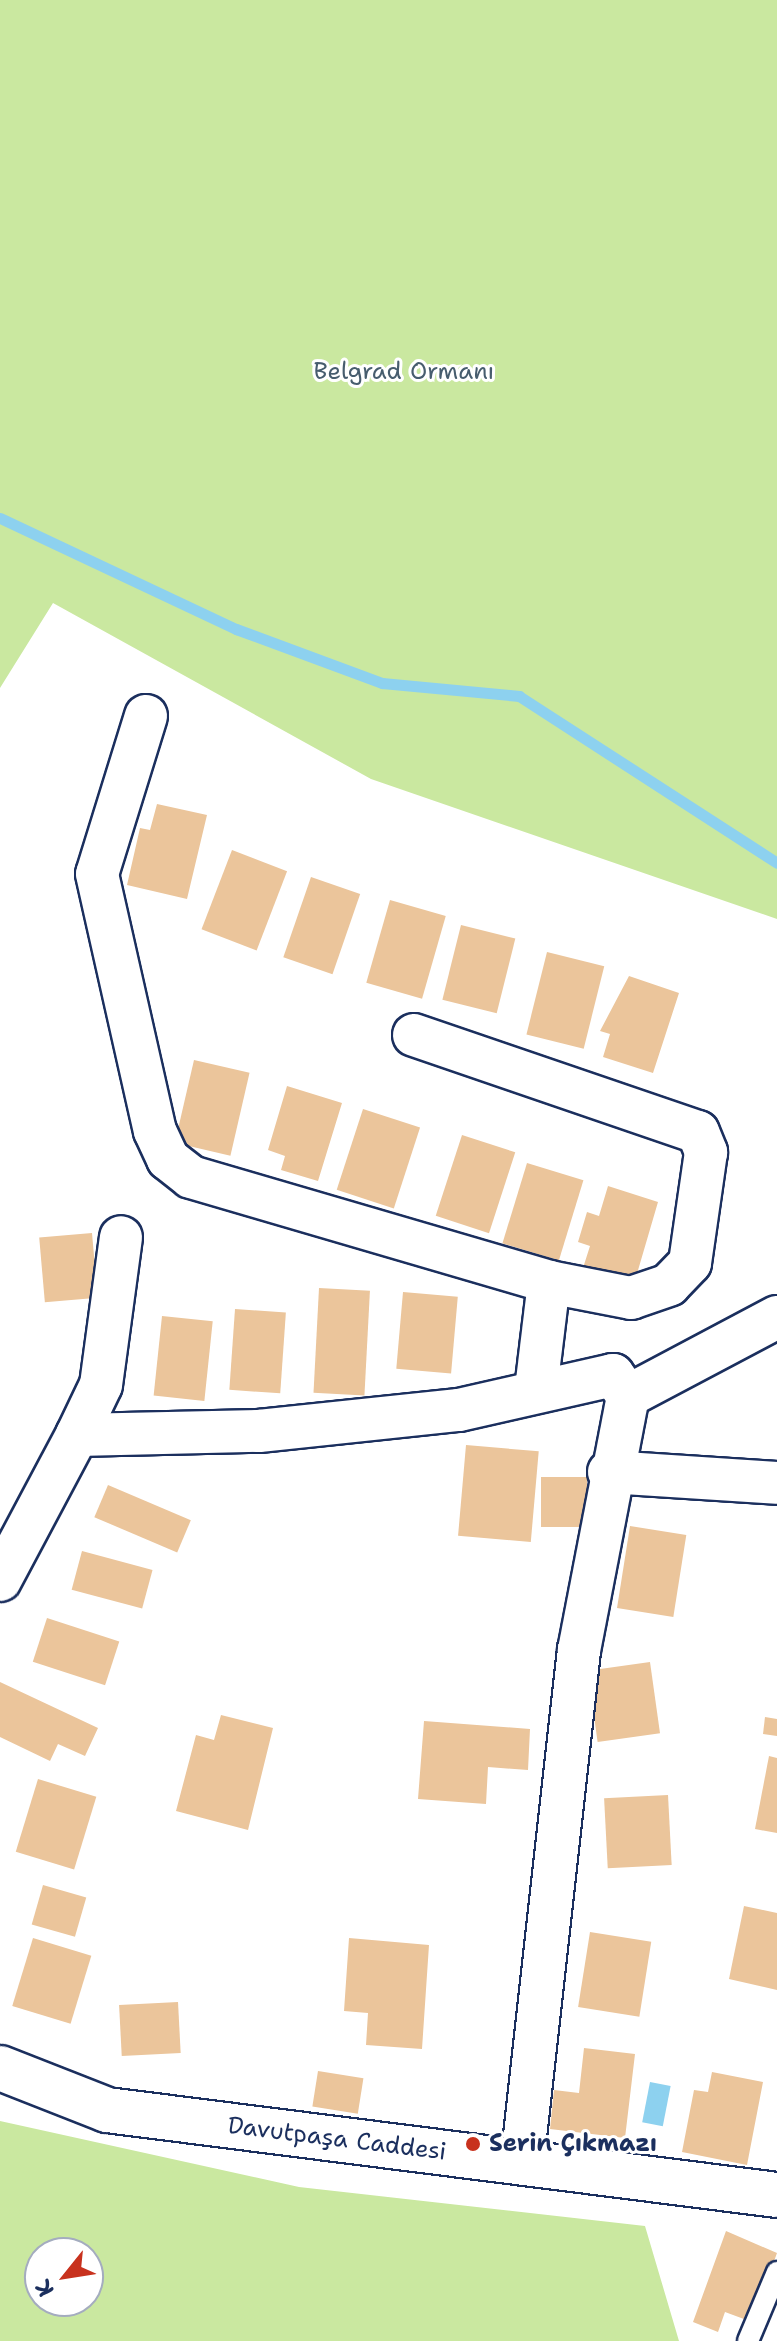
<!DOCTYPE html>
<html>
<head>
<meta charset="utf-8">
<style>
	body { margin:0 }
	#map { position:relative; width:777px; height:2341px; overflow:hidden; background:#fff; font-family:"Shantell Sans",sans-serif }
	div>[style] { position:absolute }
	.green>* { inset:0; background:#cae8a0 }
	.water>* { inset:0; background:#8dd1ef; transform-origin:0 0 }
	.stream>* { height:11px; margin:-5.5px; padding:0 5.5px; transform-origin:5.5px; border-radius:5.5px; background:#8dd1ef }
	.building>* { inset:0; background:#ebc59b; transform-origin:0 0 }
	.roads { filter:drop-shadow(2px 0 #1b2f5e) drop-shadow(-2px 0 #1b2f5e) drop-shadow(0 2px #1b2f5e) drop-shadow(0 -2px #1b2f5e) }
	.lane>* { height:20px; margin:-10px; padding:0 10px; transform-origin:10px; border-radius:10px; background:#fff }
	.street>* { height:42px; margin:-21px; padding:0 21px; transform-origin:21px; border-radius:21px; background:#fff }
	.secondary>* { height:44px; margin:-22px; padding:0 22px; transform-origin:22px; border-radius:22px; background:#fff }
	.dots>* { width:22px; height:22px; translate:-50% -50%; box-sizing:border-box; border:4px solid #fff; border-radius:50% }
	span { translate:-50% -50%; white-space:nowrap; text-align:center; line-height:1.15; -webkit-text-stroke:6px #fff; paint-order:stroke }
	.park-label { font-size:24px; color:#475d6e }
	.street-label { font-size:24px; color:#1b2f5e }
	.poi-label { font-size:24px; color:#1b2f5e; font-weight:700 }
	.left { translate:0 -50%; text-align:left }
	.north { position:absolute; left:24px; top:2237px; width:80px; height:80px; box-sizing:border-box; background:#fff; border:2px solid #a4acbf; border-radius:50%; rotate:240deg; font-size:22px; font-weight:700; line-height:32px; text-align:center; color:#1b2f5e }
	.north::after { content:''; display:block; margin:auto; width:28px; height:36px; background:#c8321e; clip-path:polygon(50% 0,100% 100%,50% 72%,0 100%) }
</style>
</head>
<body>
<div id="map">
	<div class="green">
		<div style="clip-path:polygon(0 0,777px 0,777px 919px,371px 779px,53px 603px,0 688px)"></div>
		<div style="clip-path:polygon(evenodd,0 2121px,299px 2187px,645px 2226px,679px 2341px,0 2341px,0 2121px,88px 2253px,88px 2301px,40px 2301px,40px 2253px,88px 2253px)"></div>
	</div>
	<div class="water">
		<div style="left:650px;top:2082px;width:21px;height:41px;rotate:11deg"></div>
	</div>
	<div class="stream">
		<div style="left:0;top:518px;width:261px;rotate:25.2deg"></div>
		<div style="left:236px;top:629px;width:156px;rotate:20.3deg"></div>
		<div style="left:382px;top:683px;width:138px;rotate:5.4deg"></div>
		<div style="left:519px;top:696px;width:307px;rotate:32.9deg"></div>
	</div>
	<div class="building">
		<div style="clip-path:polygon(157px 804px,207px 815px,187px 899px,127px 885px,140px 828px,150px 830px)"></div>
		<div style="left:232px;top:850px;width:59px;height:85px;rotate:21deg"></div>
		<div style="left:311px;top:877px;width:52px;height:85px;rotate:19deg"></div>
		<div style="left:390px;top:900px;width:58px;height:86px;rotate:16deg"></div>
		<div style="left:461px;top:925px;width:56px;height:77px;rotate:14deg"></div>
		<div style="left:547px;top:952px;width:59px;height:85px;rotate:14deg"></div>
		<div style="clip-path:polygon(629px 976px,679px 993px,653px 1073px,603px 1057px,610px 1034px,600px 1031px)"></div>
		<div style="left:194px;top:1060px;width:57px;height:85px;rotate:13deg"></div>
		<div style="clip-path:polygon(287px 1086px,342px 1103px,318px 1181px,281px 1170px,285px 1156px,268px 1150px)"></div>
		<div style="left:363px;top:1109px;width:60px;height:85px;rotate:18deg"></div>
		<div style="left:462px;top:1135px;width:56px;height:85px;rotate:18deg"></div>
		<div style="left:527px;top:1163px;width:59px;height:84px;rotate:17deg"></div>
		<div style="clip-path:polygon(608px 1186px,658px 1202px,634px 1284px,583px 1268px,590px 1246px,578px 1242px,587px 1212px,599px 1216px)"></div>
		<div style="left:92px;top:1233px;width:65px;height:53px;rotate:85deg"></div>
		<div style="left:319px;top:1288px;width:51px;height:105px;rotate:3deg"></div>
		<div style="left:403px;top:1292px;width:55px;height:77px;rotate:5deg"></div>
		<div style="left:235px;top:1309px;width:51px;height:81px;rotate:4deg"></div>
		<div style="left:162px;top:1316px;width:51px;height:80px;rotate:6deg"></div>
		<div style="left:466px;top:1445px;width:73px;height:91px;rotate:5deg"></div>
		<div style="left:541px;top:1477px;width:46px;height:50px"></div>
		<div style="left:108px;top:1485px;width:90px;height:35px;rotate:23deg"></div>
		<div style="left:630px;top:1526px;width:57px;height:83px;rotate:9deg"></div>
		<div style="left:82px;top:1551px;width:73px;height:40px;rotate:15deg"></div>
		<div style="left:47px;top:1618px;width:76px;height:46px;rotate:18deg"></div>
		<div style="left:650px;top:1662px;width:72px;height:63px;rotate:82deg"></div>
		<div style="clip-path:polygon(0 1682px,98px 1728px,85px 1756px,58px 1744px,50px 1761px,0 1737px)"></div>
		<div style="clip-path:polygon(221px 1715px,273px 1728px,248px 1830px,176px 1811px,196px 1735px,214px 1740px)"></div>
		<div style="clip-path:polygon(765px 1717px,777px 1719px,777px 1736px,763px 1734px)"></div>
		<div style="clip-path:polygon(424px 1721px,530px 1729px,528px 1770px,488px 1767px,486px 1804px,418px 1799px)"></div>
		<div style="clip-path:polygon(769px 1756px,777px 1758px,777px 1833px,755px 1829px)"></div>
		<div style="left:38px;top:1779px;width:61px;height:76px;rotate:17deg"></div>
		<div style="left:668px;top:1795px;width:70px;height:64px;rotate:87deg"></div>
		<div style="left:43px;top:1885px;width:45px;height:41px;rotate:16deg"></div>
		<div style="clip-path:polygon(744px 1906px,777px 1913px,777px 1990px,729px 1979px)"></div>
		<div style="left:590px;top:1932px;width:62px;height:76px;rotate:9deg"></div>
		<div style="left:33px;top:1938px;width:61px;height:71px;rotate:17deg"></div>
		<div style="clip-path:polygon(349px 1938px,429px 1945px,422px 2049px,366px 2045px,368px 2013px,344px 2011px)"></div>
		<div style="left:178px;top:2002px;width:51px;height:59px;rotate:87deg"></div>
		<div style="clip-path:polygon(584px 2048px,635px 2054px,625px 2138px,550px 2129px,554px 2090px,579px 2093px)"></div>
		<div style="left:318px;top:2071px;width:46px;height:36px;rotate:9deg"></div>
		<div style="clip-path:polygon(712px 2072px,763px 2082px,747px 2165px,682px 2152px,694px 2090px,708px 2092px)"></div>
		<div style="clip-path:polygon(726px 2231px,777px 2253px,752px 2322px,725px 2312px,718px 2332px,693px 2322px)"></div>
	</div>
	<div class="roads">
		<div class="lane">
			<div style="left:748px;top:2341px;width:75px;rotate:-67.2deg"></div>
		</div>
		<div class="street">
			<div style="left:146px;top:716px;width:165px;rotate:107.2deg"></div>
			<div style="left:97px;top:874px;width:263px;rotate:77.3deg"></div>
			<div style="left:155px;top:1131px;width:31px;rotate:65deg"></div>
			<div style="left:168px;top:1159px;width:29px;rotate:38deg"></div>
			<div style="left:191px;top:1177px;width:373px;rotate:16.3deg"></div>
			<div style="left:549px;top:1282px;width:108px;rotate:96.9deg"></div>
			<div style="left:414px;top:1035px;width:300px;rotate:18.9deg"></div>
			<div style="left:698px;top:1132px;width:22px;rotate:68deg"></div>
			<div style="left:706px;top:1152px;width:112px;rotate:98.2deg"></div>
			<div style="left:690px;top:1263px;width:30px;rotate:134deg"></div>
			<div style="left:669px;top:1285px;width:40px;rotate:161.1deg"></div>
			<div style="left:631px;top:1298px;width:84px;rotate:-169deg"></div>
			<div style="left:628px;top:1396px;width:169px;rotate:-27.9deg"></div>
			<div style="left:77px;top:1435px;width:55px;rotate:-64.4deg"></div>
			<div style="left:101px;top:1385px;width:149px;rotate:-82.3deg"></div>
			<div style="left:609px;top:1472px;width:168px;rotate:3.7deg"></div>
			<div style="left:0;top:1580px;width:164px;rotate:-62deg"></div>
			<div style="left:77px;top:1435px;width:182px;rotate:-1.3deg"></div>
			<div style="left:259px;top:1431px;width:201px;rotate:-6deg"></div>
			<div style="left:459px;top:1410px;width:158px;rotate:-12.8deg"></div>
			<div style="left:613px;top:1375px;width:26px;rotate:54deg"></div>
			<div style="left:628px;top:1396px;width:259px;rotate:100.9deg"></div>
			<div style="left:579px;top:1650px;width:516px;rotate:96.34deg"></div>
		</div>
		<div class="secondary">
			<div style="left:0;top:2068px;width:115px;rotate:21.4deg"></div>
			<div style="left:107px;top:2110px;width:675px;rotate:7.23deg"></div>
		</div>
	</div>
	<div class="dots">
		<div style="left:473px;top:2144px;background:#c8321e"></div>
	</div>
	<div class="park-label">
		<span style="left:404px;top:372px">Belgrad Ormanı</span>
	</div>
	<div class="street-label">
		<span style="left:337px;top:2139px;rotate:7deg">Davutpaşa Caddesi</span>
	</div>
	<div class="poi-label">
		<span class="left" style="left:489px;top:2144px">Serin Çıkmazı</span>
	</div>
	<div class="north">K</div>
</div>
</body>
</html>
